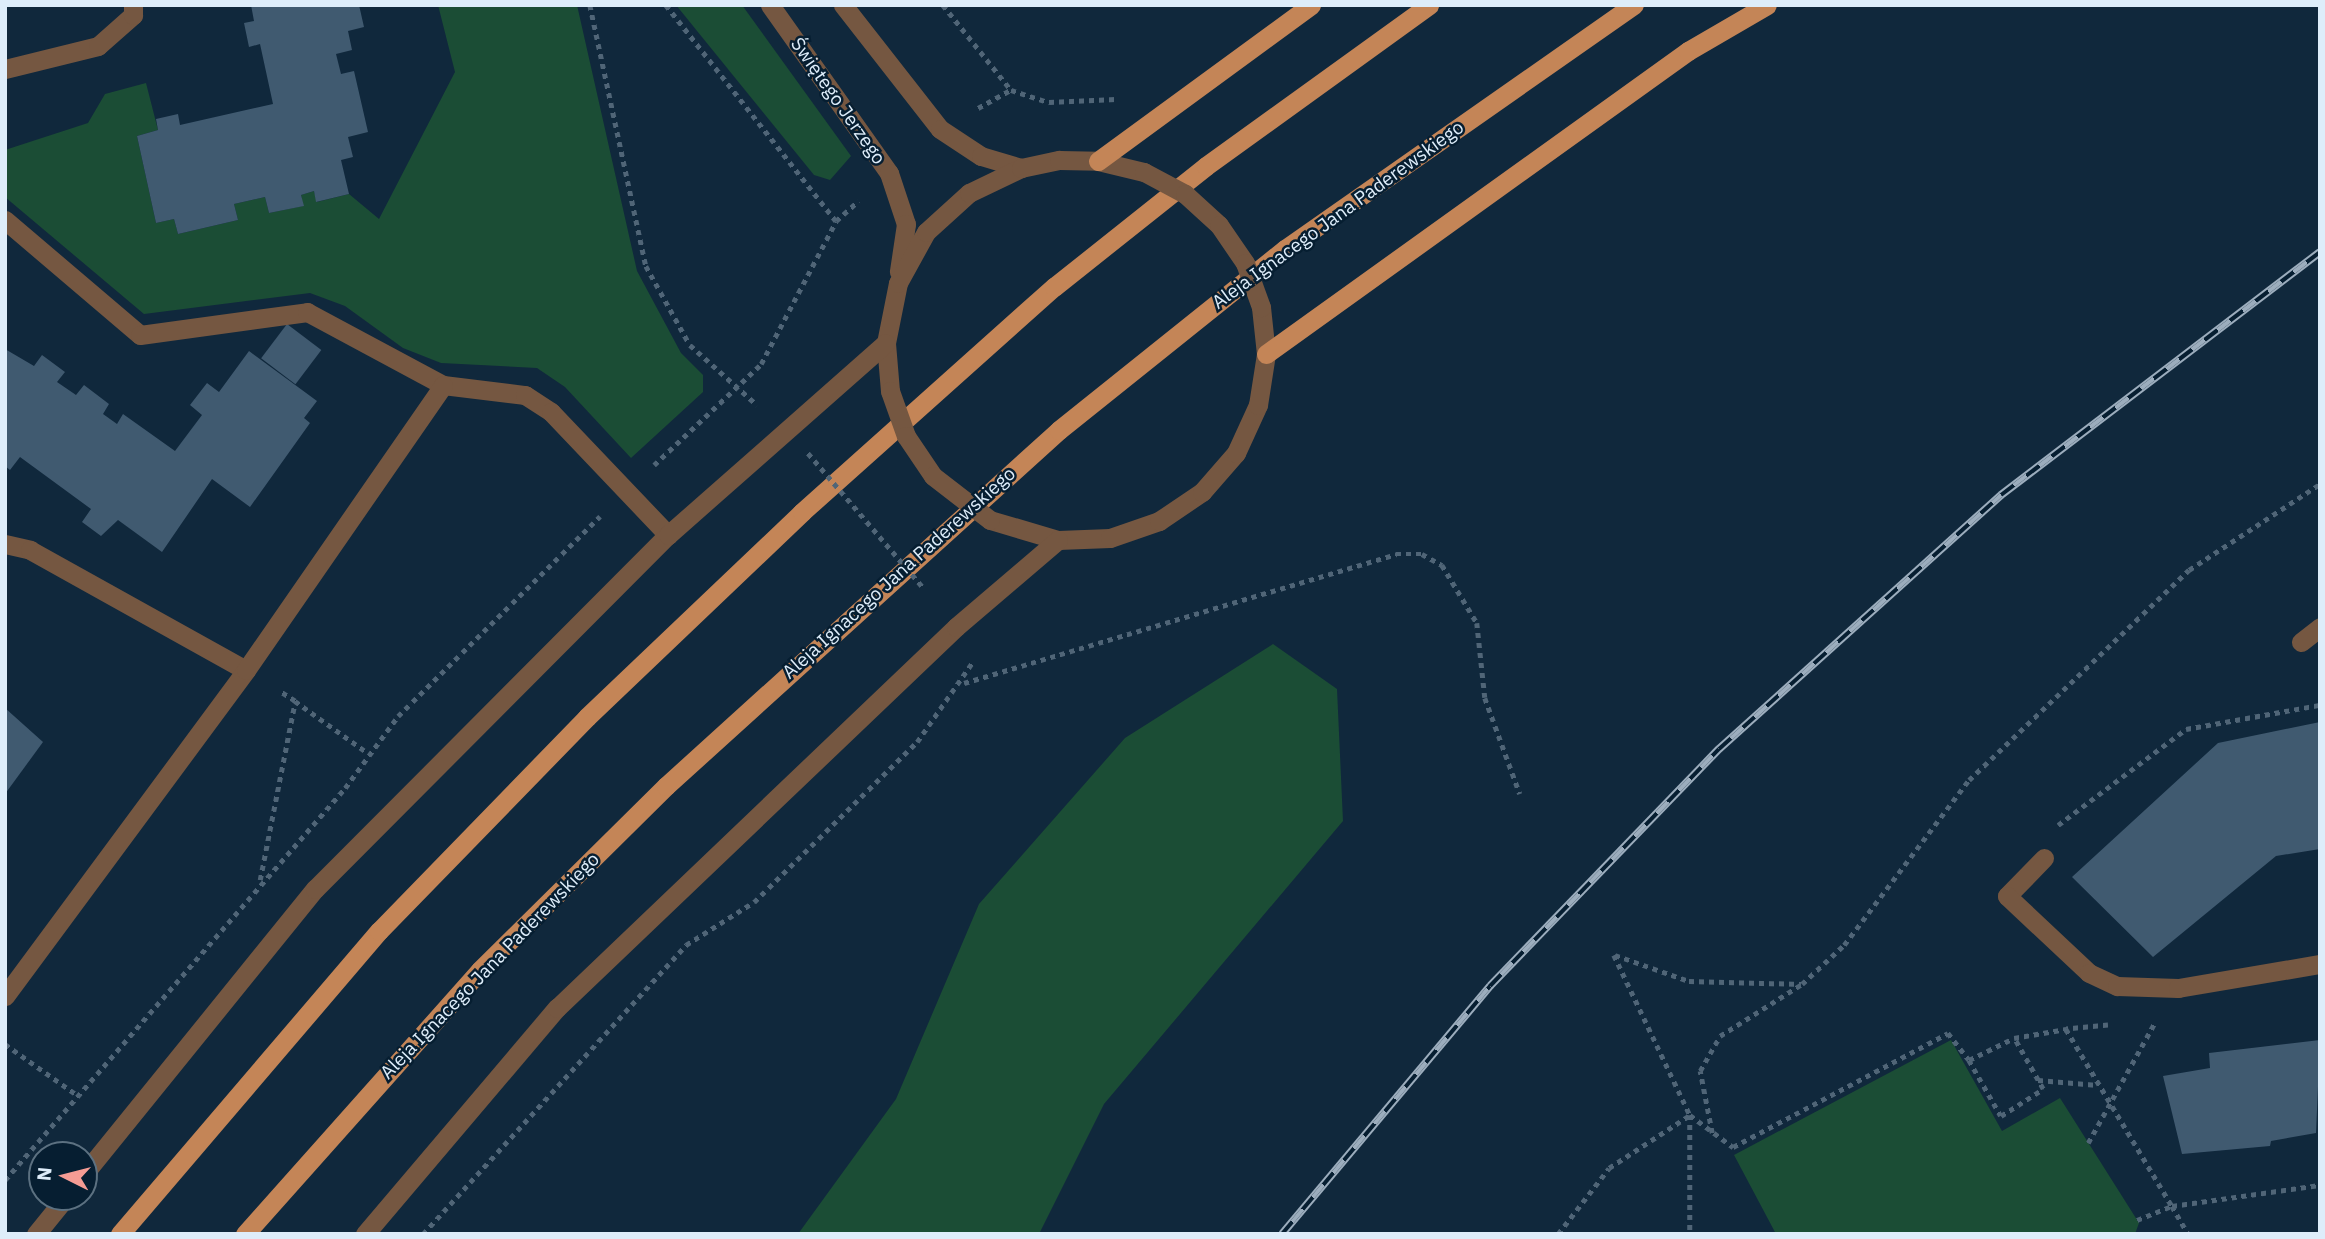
<!DOCTYPE html>
<html>
<head>
<meta charset="utf-8">
<style>
	body { margin:0 }
	#map { position:relative; width:2325px; height:1239px; overflow:hidden; background:#10283c; font-family:"IBM Plex Sans",sans-serif }
	div>[style] { position:absolute }
	.green>* { inset:0; background:#1b4d35 }
	.building>* { inset:0; background:#405a70; transform-origin:0 0 }
	.path>* { height:4.5px; margin-top:-2.25px; transform-origin:0; background:repeating-linear-gradient(90deg,#506577 0 5px,transparent 0 10px) }
	.service>* { height:19px; margin:-9.5px; padding:0 9.5px; transform-origin:9.5px; border-radius:9.5px; background:#755741 }
	.minor>* { height:19px; margin:-9.5px; padding:0 9.5px; transform-origin:9.5px; border-radius:9.5px; background:#755741 }
	.tertiary>* { height:19px; margin:-9.5px; padding:0 9.5px; transform-origin:9.5px; border-radius:9.5px; background:#755741 }
	.primary>* { height:19px; margin:-9.5px; padding:0 9.5px; transform-origin:9.5px; border-radius:9.5px; background:#c48557 }
	.rail>* { height:8px; margin-top:-4px; transform-origin:0; background:repeating-linear-gradient(90deg,#061e31 0 16px,#9cadbd 0 32px); box-sizing:border-box; border-block:2px solid #9cadbd }
	.path-bridge>* { height:4.5px; margin-top:-2.25px; transform-origin:0; background:repeating-linear-gradient(90deg,#506577 0 5px,transparent 0 10px) }
	.tertiary-bridge>* { height:19px; margin:-9.5px; padding:0 9.5px; transform-origin:9.5px; border-radius:9.5px; background:#755741 }
	span { translate:-50% -50%; white-space:nowrap; text-align:center; line-height:1.15; -webkit-text-stroke:5px #061e31; paint-order:stroke }
	.street-label { font-size:19px; color:#deedfa }
	.frame { position:absolute; inset:0; border:7px solid #deedfa; pointer-events:none }
	.north { position:absolute; left:28px; top:1141px; width:70px; height:70px; box-sizing:border-box; background:#061e31; border:2px solid #5c7181; border-radius:50%; rotate:276deg; font-size:19px; font-weight:700; line-height:28px; text-align:center; color:#deedfa }
	.north::after { content:''; display:block; margin:auto; width:24px; height:32px; background:#f59c94; clip-path:polygon(50% 0,100% 100%,50% 72%,0 100%) }
</style>
</head>
<body>
<div id="map">
	<div class="green">
		<div style="clip-path:polygon(438px 5px,577px 5px,637px 271px,681px 353px,703px 375px,703px 392px,631px 458px,565px 387px,537px 368px,441px 363px,403px 348px,345px 306px,310px 293px,144px 314px,5px 197px,5px 150px,88px 123px,105px 94px,146px 83px,158px 130px,137px 136px,156px 223px,174px 219px,178px 234px,238px 220px,234px 204px,265px 197px,269px 213px,303px 206px,301px 195px,314px 191px,317px 202px,349px 194px,379px 219px,455px 72px)"></div>
		<div style="clip-path:polygon(676px 5px,742px 5px,851px 156px,830px 180px,814px 175px)"></div>
		<div style="clip-path:polygon(1273px 644px,1337px 689px,1343px 821px,1104px 1104px,1039px 1234px,798px 1234px,896px 1099px,979px 904px,1125px 738px)"></div>
		<div style="clip-path:polygon(1951px 1040px,2002px 1131px,2060px 1098px,2139px 1223px,2135px 1234px,1776px 1234px,1734px 1155px)"></div>
	</div>
	<div class="building">
		<div style="clip-path:polygon(251px 5px,359px 5px,364px 27px,348px 31px,352px 50px,336px 54px,341px 74px,354px 71px,368px 132px,348px 137px,353px 157px,341px 160px,349px 194px,316px 202px,314px 191px,301px 195px,304px 206px,269px 213px,265px 197px,234px 204px,238px 220px,178px 234px,174px 219px,156px 223px,137px 136px,158px 130px,156px 119px,178px 114px,180px 125px,273px 104px,260px 44px,249px 47px,244px 23px,254px 21px)"></div>
		<div style="left:287px;top:324px;width:43px;height:43px;rotate:37deg"></div>
		<div style="clip-path:polygon(5px 349px,34px 366px,42px 355px,65px 372px,57px 382px,76px 395px,84px 385px,109px 404px,103px 414px,117px 424px,123px 414px,175px 451px,202px 415px,190px 405px,207px 383px,219px 392px,249px 351px,317px 401px,304px 418px,310px 423px,250px 507px,212px 479px,162px 552px,118px 520px,101px 536px,82px 522px,91px 509px,20px 457px,10px 470px,5px 466px)"></div>
		<div style="clip-path:polygon(5px 708px,43px 742px,5px 794px)"></div>
		<div style="clip-path:polygon(2320px 722px,2320px 849px,2276px 856px,2153px 957px,2072px 877px,2218px 743px)"></div>
		<div style="clip-path:polygon(2320px 1040px,2316px 1133px,2271px 1141px,2270px 1146px,2182px 1154px,2163px 1076px,2210px 1068px,2209px 1053px)"></div>
	</div>
	<div class="path">
		<div style="left:590px;top:5px;width:267px;rotate:77.9deg"></div>
		<div style="left:646px;top:266px;width:90px;rotate:60.9deg"></div>
		<div style="left:690px;top:345px;width:90px;rotate:41.8deg"></div>
		<div style="left:666px;top:5px;width:275px;rotate:51.8deg"></div>
		<div style="left:943px;top:5px;width:109px;rotate:51.3deg"></div>
		<div style="left:1011px;top:90px;width:40px;rotate:18deg"></div>
		<div style="left:1049px;top:102px;width:67px;rotate:-2.6deg"></div>
		<div style="left:978px;top:108px;width:38px;rotate:-29deg"></div>
		<div style="left:654px;top:465px;width:147px;rotate:-43.3deg"></div>
		<div style="left:761px;top:364px;width:161px;rotate:-62.3deg"></div>
		<div style="left:836px;top:221px;width:30px;rotate:-42deg"></div>
		<div style="left:964px;top:683px;width:451px;rotate:-16.6deg"></div>
		<div style="left:1396px;top:554px;width:26px"></div>
		<div style="left:1422px;top:554px;width:23px;rotate:29deg"></div>
		<div style="left:1442px;top:565px;width:68px;rotate:58.9deg"></div>
		<div style="left:1477px;top:623px;width:75px;rotate:83.9deg"></div>
		<div style="left:1485px;top:698px;width:102px;rotate:70deg"></div>
		<div style="left:295px;top:701px;width:90px;rotate:35.5deg"></div>
		<div style="left:2058px;top:825px;width:160px;rotate:-36.9deg"></div>
		<div style="left:2186px;top:729px;width:136px;rotate:-10.2deg"></div>
		<div style="left:260px;top:880px;width:182px;rotate:-78.9deg"></div>
		<div style="left:295px;top:701px;width:19px;rotate:-148deg"></div>
		<div style="left:1614px;top:955px;width:177px;rotate:64.6deg"></div>
		<div style="left:1690px;top:1115px;width:119px;rotate:90deg"></div>
		<div style="left:1615px;top:955px;width:78px;rotate:19.4deg"></div>
		<div style="left:1689px;top:981px;width:112px;rotate:1.5deg"></div>
		<div style="left:2108px;top:1025px;width:42px;rotate:174.6deg"></div>
		<div style="left:2066px;top:1029px;width:206px;rotate:59.1deg"></div>
		<div style="left:2172px;top:1206px;width:149px;rotate:-8.1deg"></div>
		<div style="left:5px;top:1044px;width:88px;rotate:35.3deg"></div>
		<div style="left:1969px;top:1060px;width:64px;rotate:60.3deg"></div>
		<div style="left:2001px;top:1116px;width:50px;rotate:-32.7deg"></div>
		<div style="left:2043px;top:1089px;width:59px;rotate:-119.6deg"></div>
		<div style="left:2038px;top:1080px;width:60px;rotate:4.8deg"></div>
		<div style="left:1712px;top:1133px;width:63px;rotate:-101deg"></div>
		<div style="left:1700px;top:1071px;width:40px;rotate:-60.3deg"></div>
		<div style="left:1720px;top:1036px;width:97px;rotate:-32.4deg"></div>
		<div style="left:1802px;top:984px;width:57px;rotate:-42.9deg"></div>
		<div style="left:1844px;top:945px;width:207px;rotate:-52.9deg"></div>
		<div style="left:1969px;top:780px;width:304px;rotate:-43.7deg"></div>
		<div style="left:2189px;top:570px;width:157px;rotate:-33.3deg"></div>
		<div style="left:2088px;top:1143px;width:136px;rotate:-61deg"></div>
		<div style="left:5px;top:1180px;width:519px;rotate:-49.06deg"></div>
		<div style="left:345px;top:788px;width:89px;rotate:-53.6deg"></div>
		<div style="left:398px;top:716px;width:284px;rotate:-44.7deg"></div>
		<div style="left:2137px;top:1220px;width:38px;rotate:-22deg"></div>
		<div style="left:2172px;top:1206px;width:32px;rotate:60deg"></div>
		<div style="left:423px;top:1234px;width:391px;rotate:-47.7deg"></div>
		<div style="left:686px;top:945px;width:80px;rotate:-32.3deg"></div>
		<div style="left:754px;top:902px;width:228px;rotate:-44.5deg"></div>
		<div style="left:917px;top:742px;width:96px;rotate:-55.2deg"></div>
		<div style="left:1558px;top:1234px;width:83px;rotate:-52.3deg"></div>
		<div style="left:1609px;top:1168px;width:97px;rotate:-33.2deg"></div>
		<div style="left:1690px;top:1115px;width:54px;rotate:36.7deg"></div>
		<div style="left:1733px;top:1147px;width:243px;rotate:-27.9deg"></div>
		<div style="left:1948px;top:1033px;width:34px;rotate:52deg"></div>
		<div style="left:1969px;top:1060px;width:50px;rotate:-26.1deg"></div>
		<div style="left:2014px;top:1038px;width:53px;rotate:-9.8deg"></div>
	</div>
	<div class="service">
		<div style="left:5px;top:69px;width:96px;rotate:-13.9deg"></div>
		<div style="left:98px;top:46px;width:47px;rotate:-41.5deg"></div>
		<div style="left:133px;top:15px;width:10px;rotate:-90deg"></div>
		<div style="left:5px;top:220px;width:177px;rotate:40.4deg"></div>
		<div style="left:140px;top:335px;width:169px;rotate:-7.8deg"></div>
		<div style="left:307px;top:312px;width:154px;rotate:28.2deg"></div>
		<div style="left:443px;top:385px;width:83px;rotate:7deg"></div>
		<div style="left:525px;top:395px;width:31px;rotate:33deg"></div>
		<div style="left:551px;top:412px;width:170px;rotate:46.4deg"></div>
		<div style="left:5px;top:544px;width:26px;rotate:13deg"></div>
		<div style="left:30px;top:550px;width:247px;rotate:29.1deg"></div>
	</div>
	<div class="minor">
		<div style="left:2301px;top:642px;width:24px;rotate:-38deg"></div>
		<div style="left:2044px;top:858px;width:53px;rotate:134.2deg"></div>
		<div style="left:2007px;top:896px;width:112px;rotate:43.2deg"></div>
		<div style="left:2089px;top:973px;width:31px;rotate:25deg"></div>
		<div style="left:2117px;top:986px;width:61px;rotate:1.9deg"></div>
		<div style="left:2178px;top:988px;width:144px;rotate:-9.6deg"></div>
		<div style="left:5px;top:996px;width:405px;rotate:-53.5deg"></div>
		<div style="left:246px;top:670px;width:346px;rotate:-55.3deg"></div>
	</div>
	<div class="tertiary">
		<div style="left:770px;top:5px;width:206px;rotate:54.7deg"></div>
		<div style="left:889px;top:173px;width:54px;rotate:71.6deg"></div>
		<div style="left:906px;top:224px;width:48px;rotate:98.5deg"></div>
		<div style="left:843px;top:5px;width:157px;rotate:52deg"></div>
		<div style="left:940px;top:129px;width:49px;rotate:33.4deg"></div>
		<div style="left:981px;top:156px;width:42px;rotate:16.7deg"></div>
		<div style="left:890px;top:391px;width:48px;rotate:-94.8deg"></div>
		<div style="left:886px;top:343px;width:61px;rotate:-78.7deg"></div>
		<div style="left:898px;top:283px;width:58px;rotate:-61.2deg"></div>
		<div style="left:926px;top:232px;width:58px;rotate:-42.2deg"></div>
		<div style="left:969px;top:193px;width:58px;rotate:-25.7deg"></div>
		<div style="left:1021px;top:168px;width:39px;rotate:-12deg"></div>
		<div style="left:1059px;top:160px;width:39px;rotate:1deg"></div>
		<div style="left:1098px;top:161px;width:47px;rotate:13.4deg"></div>
		<div style="left:990px;top:520px;width:71px;rotate:16.4deg"></div>
		<div style="left:1058px;top:540px;width:52px;rotate:-2.2deg"></div>
		<div style="left:1110px;top:538px;width:52px;rotate:-19.1deg"></div>
		<div style="left:1159px;top:521px;width:52px;rotate:-34deg"></div>
		<div style="left:1202px;top:492px;width:52px;rotate:-48.9deg"></div>
		<div style="left:1236px;top:453px;width:53px;rotate:-65.4deg"></div>
		<div style="left:1258px;top:405px;width:52px;rotate:-81.1deg"></div>
		<div style="left:1266px;top:354px;width:47px;rotate:-96.1deg"></div>
		<div style="left:84px;top:1174px;width:367px;rotate:-51deg"></div>
		<div style="left:315px;top:889px;width:500px;rotate:-45.1deg"></div>
		<div style="left:668px;top:535px;width:290px;rotate:-41.4deg"></div>
		<div style="left:36px;top:1234px;width:48px;rotate:-51deg"></div>
		<div style="left:365px;top:1234px;width:297px;rotate:-49.7deg"></div>
		<div style="left:557px;top:1008px;width:552px;rotate:-43.68deg"></div>
		<div style="left:956px;top:627px;width:134px;rotate:-40.5deg"></div>
	</div>
	<div class="primary">
		<div style="left:1098px;top:161px;width:264px;rotate:-36.2deg"></div>
		<div style="left:1266px;top:354px;width:520px;rotate:-35.68deg"></div>
		<div style="left:1688px;top:51px;width:91px;rotate:-30.2deg"></div>
		<div style="left:120px;top:1234px;width:399px;rotate:-49.5deg"></div>
		<div style="left:379px;top:931px;width:298px;rotate:-45.8deg"></div>
		<div style="left:587px;top:717px;width:297px;rotate:-43.6deg"></div>
		<div style="left:802px;top:512px;width:338px;rotate:-41.8deg"></div>
		<div style="left:1054px;top:287px;width:194px;rotate:-38.5deg"></div>
		<div style="left:1206px;top:166px;width:275px;rotate:-35.8deg"></div>
		<div style="left:245px;top:1234px;width:353px;rotate:-48.3deg"></div>
		<div style="left:480px;top:970px;width:262px;rotate:-44.7deg"></div>
		<div style="left:666px;top:786px;width:530px;rotate:-42.17deg"></div>
		<div style="left:1059px;top:430px;width:290px;rotate:-38.7deg"></div>
		<div style="left:1285px;top:249px;width:426px;rotate:-35deg"></div>
	</div>
	<div class="rail">
		<div style="left:1282px;top:1234px;width:324px;rotate:-50deg"></div>
		<div style="left:1490px;top:986px;width:330px;rotate:-46deg"></div>
		<div style="left:1719px;top:749px;width:380px;rotate:-42deg"></div>
		<div style="left:2001px;top:495px;width:401px;rotate:-37.3deg"></div>
	</div>
	<div class="path-bridge">
		<div style="left:808px;top:453px;width:177px;rotate:49.4deg"></div>
	</div>
	<div class="tertiary-bridge">
		<div style="left:1144px;top:172px;width:47px;rotate:28.2deg"></div>
		<div style="left:1185px;top:194px;width:46px;rotate:42.4deg"></div>
		<div style="left:1219px;top:225px;width:46px;rotate:55.6deg"></div>
		<div style="left:1245px;top:263px;width:47px;rotate:70deg"></div>
		<div style="left:890px;top:391px;width:48px;rotate:70.4deg"></div>
		<div style="left:906px;top:436px;width:48px;rotate:56deg"></div>
		<div style="left:933px;top:476px;width:72px;rotate:37.7deg"></div>
	</div>
	<div class="street-label">
		<span style="left:838px;top:101px;rotate:55deg">Świętego Jerzego</span>
		<span style="left:1338px;top:215px;rotate:-36deg">Aleja Ignacego Jana Paderewskiego</span>
		<span style="left:899px;top:573px;rotate:-42deg">Aleja Ignacego Jana Paderewskiego</span>
		<span style="left:490px;top:966px;rotate:-46deg">Aleja Ignacego Jana Paderewskiego</span>
	</div>
	<div class="frame"></div>
	<div class="north">N</div>
</div>
</body>
</html>
